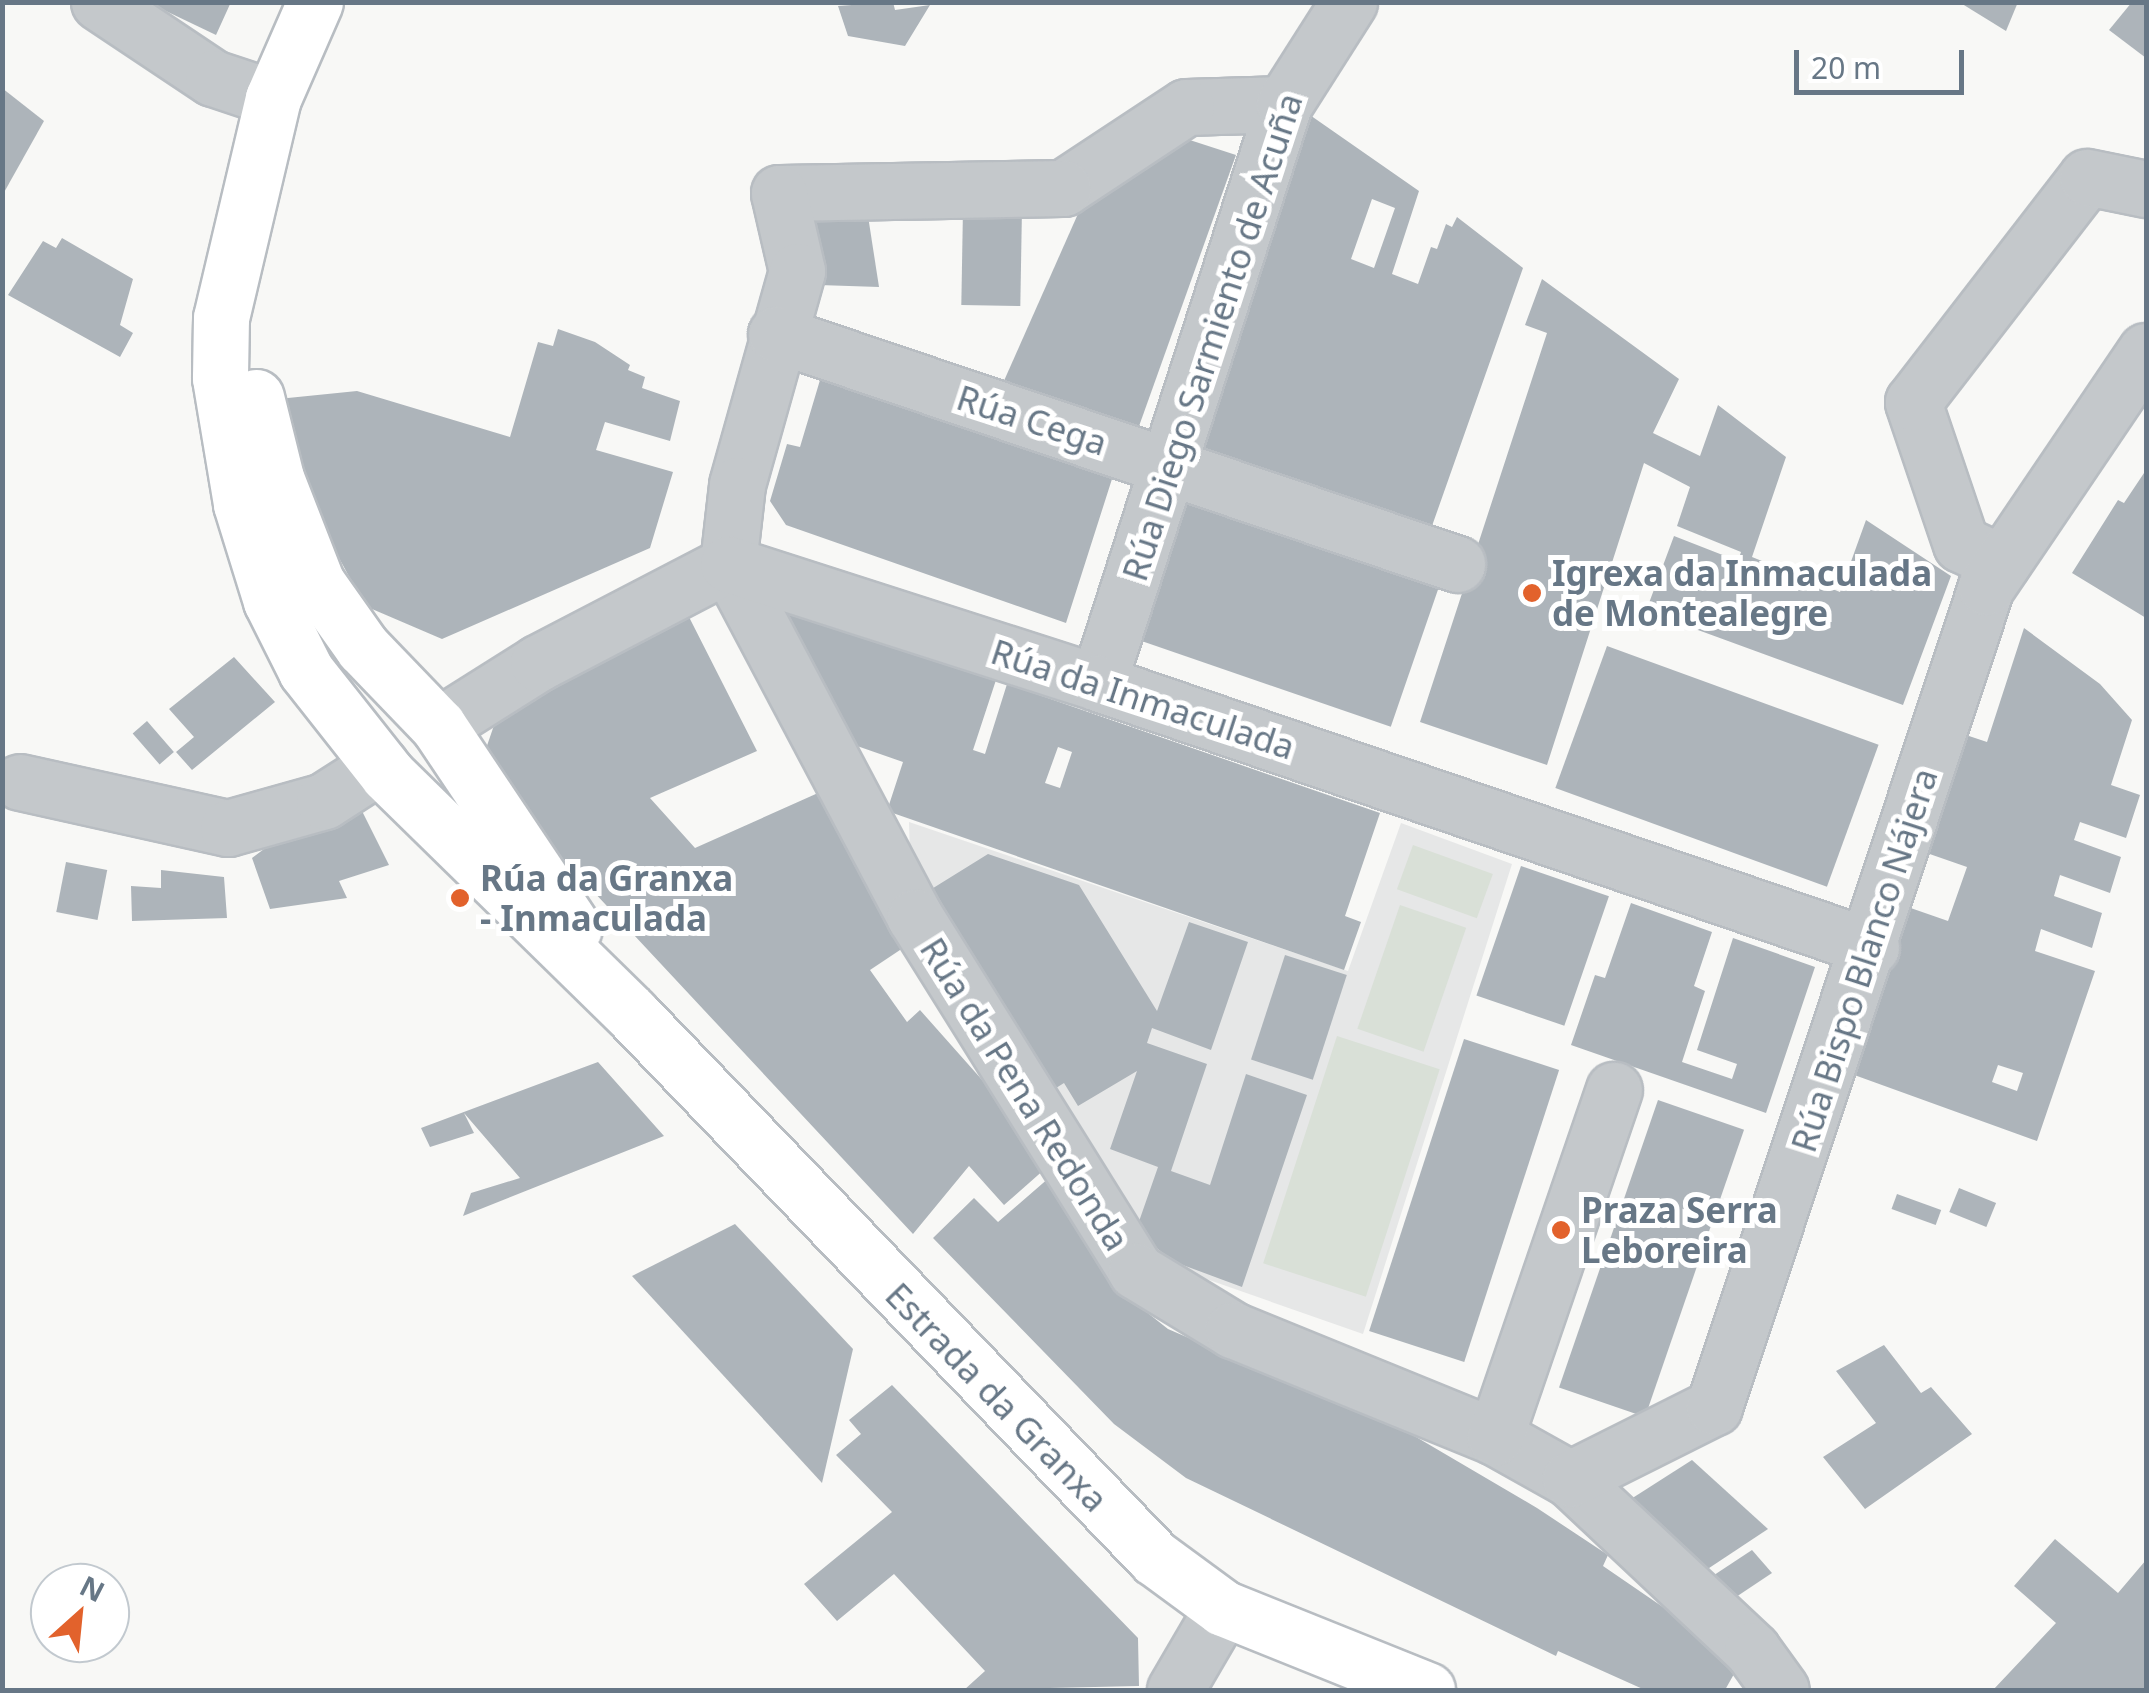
<!DOCTYPE html>
<html>
<head>
<meta charset="utf-8">
<style>
	body { margin:0 }
	#map { position:relative; width:2149px; height:1693px; overflow:hidden; background:#f8f8f6; font-family:"Noto Sans",sans-serif }
	div>[style] { position:absolute }
	.built>* { inset:0; background:#e6e7e7 }
	.green>* { inset:0; background:#d9e0d7; transform-origin:0 0 }
	.building>* { inset:0; background:#adb4ba; transform-origin:0 0 }
	.roads { filter:drop-shadow(2px 0 #b8bdc2) drop-shadow(-2px 0 #b8bdc2) drop-shadow(0 2px #b8bdc2) drop-shadow(0 -2px #b8bdc2) }
	.street>* { height:55px; margin:-27.5px; padding:0 27.5px; transform-origin:27.5px; border-radius:27.5px; background:#c4c8cb }
	.secondary>* { height:55px; margin:-27.5px; padding:0 27.5px; transform-origin:27.5px; border-radius:27.5px; background:#fff }
	.dots>* { width:28px; height:28px; translate:-50% -50%; box-sizing:border-box; border:5px solid #fff; border-radius:50% }
	span { translate:-50% -50%; white-space:nowrap; text-align:center; line-height:1.15; -webkit-text-stroke:10px #fff; paint-order:stroke }
	.street-label { font-size:35px; color:#677786 }
	.poi-label { font-size:35px; color:#677786; font-weight:700 }
	.left { translate:0 -50%; text-align:left }
	.frame { position:absolute; inset:0; border:5px solid #677786; pointer-events:none }
	.north { position:absolute; left:30px; top:1563px; width:100px; height:100px; box-sizing:border-box; background:#fff; border:2px solid #c2c9cf; border-radius:50%; rotate:27deg; font-size:28px; font-weight:700; line-height:40px; text-align:center; color:#677786 }
	.north::after { content:''; display:block; margin:auto; width:35px; height:45px; background:#e2622c; clip-path:polygon(50% 0,100% 100%,50% 72%,0 100%) }
	.scale { position:absolute; left:1794px; top:50px; width:170px; height:45px; box-sizing:border-box; border:5px solid #677786; border-top:0; padding-left:12px; font-size:30px; line-height:35px; white-space:nowrap; color:#677786; -webkit-text-stroke:8px #fff; paint-order:stroke }
</style>
</head>
<body>
<div id="map">
	<div class="built">
		<div style="clip-path:polygon(909px 822px,1348px 971px,1401px 823px,1512px 864px,1363px 1334px,1172px 1267px,1118px 1214px,910px 856px)"></div>
	</div>
	<div class="green">
		<div style="left:1413px;top:845px;width:85px;height:47px;rotate:20deg"></div>
		<div style="left:1400px;top:905px;width:70px;height:131px;rotate:19deg"></div>
		<div style="left:1337px;top:1036px;width:108px;height:239px;rotate:18deg"></div>
	</div>
	<div class="building">
		<div style="clip-path:polygon(147px 2px,231px 2px,216px 35px)"></div>
		<div style="clip-path:polygon(893px 2px,895px 10px,930px 5px,905px 46px,848px 36px,838px 6px)"></div>
		<div style="clip-path:polygon(1959px 2px,2018px 2px,2006px 31px)"></div>
		<div style="clip-path:polygon(2132px 2px,2146px 2px,2146px 58px,2109px 30px)"></div>
		<div style="clip-path:polygon(2px 88px,44px 121px,2px 196px)"></div>
		<div style="clip-path:polygon(evenodd,1307px 113px,1419px 191px,1392px 274px,1418px 284px,1431px 247px,1437px 249px,1446px 224px,1452px 227px,1457px 217px,1523px 268px,1432px 526px,1198px 449px,1307px 113px,1372px 199px,1395px 208px,1374px 268px,1351px 259px,1372px 199px)"></div>
		<div style="clip-path:polygon(1162px 131px,1236px 155px,1138px 429px,1003px 383px,1081px 207px)"></div>
		<div style="clip-path:polygon(866px 203px,879px 287px,819px 285px,806px 205px)"></div>
		<div style="left:963px;top:208px;width:59px;height:97px;rotate:1deg"></div>
		<div style="clip-path:polygon(62px 238px,133px 279px,120px 325px,133px 333px,120px 357px,8px 295px,43px 241px,56px 248px)"></div>
		<div style="clip-path:polygon(1542px 279px,1679px 379px,1653px 433px,1700px 456px,1718px 405px,1786px 457px,1752px 557px,1840px 592px,1866px 520px,1951px 576px,1903px 705px,1646px 611px,1674px 536px,1738px 561px,1741px 552px,1677px 526px,1690px 487px,1644px 463px,1547px 765px,1420px 722px,1547px 333px,1525px 325px)"></div>
		<div style="clip-path:polygon(558px 329px,595px 342px,630px 365px,628px 370px,645px 377px,642px 388px,680px 401px,670px 441px,605px 422px,596px 450px,673px 472px,650px 548px,442px 639px,365px 606px,306px 497px,278px 399px,357px 391px,510px 437px,538px 342px,553px 346px)"></div>
		<div style="clip-path:polygon(820px 380px,1112px 479px,1066px 623px,786px 525px,770px 501px,787px 444px,800px 447px)"></div>
		<div style="clip-path:polygon(2146px 470px,2146px 618px,2072px 573px,2118px 500px,2124px 503px)"></div>
		<div style="left:1172px;top:496px;width:282px;height:147px;rotate:19deg"></div>
		<div style="clip-path:polygon(evenodd,791px 612px,996px 680px,973px 750px,985px 754px,1007px 684px,1380px 813px,1345px 916px,1361px 922px,1344px 970px,887px 811px,903px 762px,837px 739px,772px 621px,791px 612px,1058px 747px,1072px 752px,1060px 788px,1045px 783px,1058px 747px)"></div>
		<div style="clip-path:polygon(689px 617px,757px 751px,650px 798px,695px 848px,827px 789px,906px 946px,870px 970px,907px 1022px,920px 1010px,1015px 1117px,1046px 1168px,1004px 1205px,969px 1166px,913px 1234px,479px 769px,502px 702px)"></div>
		<div style="clip-path:polygon(evenodd,2024px 628px,2100px 684px,2132px 720px,2111px 785px,2140px 795px,2126px 838px,2080px 822px,2074px 840px,2121px 857px,2110px 893px,2060px 875px,2054px 896px,2102px 913px,2092px 948px,2041px 929px,2035px 951px,2095px 971px,2037px 1141px,1846px 1072px,1902px 905px,1948px 921px,1967px 867px,1921px 851px,1960px 733px,1987px 742px,2024px 628px,1998px 1065px,2023px 1073px,2017px 1091px,1992px 1082px,1998px 1065px)"></div>
		<div style="left:1607px;top:646px;width:289px;height:151px;rotate:20deg"></div>
		<div style="clip-path:polygon(234px 657px,275px 702px,192px 770px,176px 752px,194px 737px,169px 709px)"></div>
		<div style="left:147px;top:721px;width:41px;height:19px;rotate:49deg"></div>
		<div style="clip-path:polygon(359px 805px,389px 865px,339px 881px,347px 898px,270px 909px,252px 858px,307px 817px)"></div>
		<div style="clip-path:polygon(988px 854px,1079px 885px,1157px 1011px,1189px 922px,1248px 942px,1211px 1050px,1152px 1028px,1147px 1043px,1207px 1064px,1171px 1171px,1210px 1185px,1246px 1074px,1307px 1095px,1242px 1287px,1172px 1261px,1136px 1230px,1158px 1167px,1110px 1149px,1137px 1071px,1078px 1106px,1064px 1083px,1048px 1093px,930px 890px)"></div>
		<div style="left:66px;top:862px;width:42px;height:51px;rotate:11deg"></div>
		<div style="left:1521px;top:866px;width:93px;height:137px;rotate:19deg"></div>
		<div style="clip-path:polygon(161px 870px,224px 877px,227px 918px,132px 921px,131px 886px,161px 888px)"></div>
		<div style="clip-path:polygon(1631px 903px,1712px 932px,1694px 986px,1705px 991px,1682px 1062px,1732px 1079px,1737px 1064px,1697px 1050px,1733px 938px,1815px 967px,1766px 1113px,1571px 1045px,1595px 975px,1605px 978px)"></div>
		<div style="left:1285px;top:955px;width:65px;height:110px;rotate:18deg"></div>
		<div style="left:1464px;top:1039px;width:100px;height:307px;rotate:18deg"></div>
		<div style="clip-path:polygon(598px 1062px,664px 1136px,463px 1216px,471px 1193px,520px 1178px,464px 1113px,474px 1133px,430px 1147px,421px 1128px)"></div>
		<div style="left:1658px;top:1100px;width:91px;height:304px;rotate:19deg"></div>
		<div style="clip-path:polygon(1050px 1177px,1130px 1299px,1168px 1329px,1411px 1434px,1537px 1508px,1608px 1555px,1603px 1566px,1730px 1653px,1734px 1674px,1725px 1690px,1645px 1690px,1558px 1651px,1556px 1656px,1186px 1478px,1114px 1424px,933px 1238px,974px 1198px,998px 1222px)"></div>
		<div style="left:1959px;top:1188px;width:40px;height:26px;rotate:22deg"></div>
		<div style="left:1897px;top:1194px;width:47px;height:16px;rotate:20deg"></div>
		<div style="clip-path:polygon(735px 1224px,853px 1349px,822px 1483px,632px 1276px)"></div>
		<div style="clip-path:polygon(1884px 1345px,1921px 1393px,1931px 1387px,1972px 1434px,1865px 1509px,1823px 1457px,1876px 1423px,1836px 1371px)"></div>
		<div style="clip-path:polygon(892px 1385px,1138px 1638px,1139px 1686px,964px 1690px,985px 1671px,894px 1574px,837px 1621px,804px 1584px,892px 1512px,836px 1455px,861px 1434px,849px 1420px)"></div>
		<div style="clip-path:polygon(1692px 1460px,1768px 1529px,1691px 1580px,1620px 1506px)"></div>
		<div style="clip-path:polygon(2055px 1539px,2118px 1593px,2146px 1560px,2146px 1690px,1993px 1690px,2056px 1623px,2014px 1586px)"></div>
		<div style="clip-path:polygon(1752px 1550px,1772px 1573px,1721px 1607px,1699px 1585px)"></div>
	</div>
	<div class="roads">
		<div class="street">
			<div style="left:99px;top:2px;width:137px;rotate:33.7deg"></div>
			<div style="left:213px;top:78px;width:63px;rotate:18.4deg"></div>
			<div style="left:1284px;top:104px;width:98px;rotate:178.2deg"></div>
			<div style="left:1186px;top:107px;width:147px;rotate:146.6deg"></div>
			<div style="left:1063px;top:188px;width:284px;rotate:179deg"></div>
			<div style="left:779px;top:193px;width:80px;rotate:77deg"></div>
			<div style="left:797px;top:271px;width:222px;rotate:105.7deg"></div>
			<div style="left:737px;top:485px;width:80px;rotate:96.5deg"></div>
			<div style="left:728px;top:564px;width:399px;rotate:62.1deg"></div>
			<div style="left:915px;top:917px;width:417px;rotate:58deg"></div>
			<div style="left:1136px;top:1271px;width:114px;rotate:31.3deg"></div>
			<div style="left:1233px;top:1330px;width:283px;rotate:22.2deg"></div>
			<div style="left:1495px;top:1437px;width:86px;rotate:29.2deg"></div>
			<div style="left:1570px;top:1479px;width:250px;rotate:43.2deg"></div>
			<div style="left:1752px;top:1650px;width:49px;rotate:54.1deg"></div>
			<div style="left:776px;top:334px;width:719px;rotate:18.66deg"></div>
			<div style="left:2002px;top:563px;width:45px;rotate:-155.1deg"></div>
			<div style="left:1961px;top:544px;width:150px;rotate:-108.7deg"></div>
			<div style="left:1913px;top:402px;width:284px;rotate:-52.3deg"></div>
			<div style="left:2087px;top:177px;width:60px;rotate:11.5deg"></div>
			<div style="left:1098px;top:683px;width:608px;rotate:-72.19deg"></div>
			<div style="left:1284px;top:104px;width:121px;rotate:-57.5deg"></div>
			<div style="left:438px;top:726px;width:118px;rotate:-32.2deg"></div>
			<div style="left:538px;top:663px;width:214px;rotate:-27.5deg"></div>
			<div style="left:728px;top:564px;width:389px;rotate:17.8deg"></div>
			<div style="left:1098px;top:683px;width:817px;rotate:18.86deg"></div>
			<div style="left:20px;top:782px;width:213px;rotate:12.5deg"></div>
			<div style="left:228px;top:828px;width:100px;rotate:-15.7deg"></div>
			<div style="left:324px;top:801px;width:67px;rotate:-32.7deg"></div>
			<div style="left:1495px;top:1437px;width:367px;rotate:-71.1deg"></div>
			<div style="left:1570px;top:1479px;width:161px;rotate:-26.6deg"></div>
			<div style="left:1714px;top:1407px;width:864px;rotate:-71.65deg"></div>
			<div style="left:1986px;top:587px;width:285px;rotate:-55.9deg"></div>
			<div style="left:1175px;top:1690px;width:95px;rotate:-59.7deg"></div>
		</div>
		<div class="secondary">
			<div style="left:315px;top:2px;width:105px;rotate:113.6deg"></div>
			<div style="left:273px;top:98px;width:226px;rotate:103.3deg"></div>
			<div style="left:221px;top:318px;width:60px;rotate:91deg"></div>
			<div style="left:220px;top:378px;width:128px;rotate:80.5deg"></div>
			<div style="left:241px;top:504px;width:102px;rotate:72.8deg"></div>
			<div style="left:271px;top:601px;width:78px;rotate:63.4deg"></div>
			<div style="left:306px;top:671px;width:132px;rotate:51.7deg"></div>
			<div style="left:388px;top:775px;width:340px;rotate:44.4deg"></div>
			<div style="left:631px;top:1013px;width:756px;rotate:46.13deg"></div>
			<div style="left:1155px;top:1558px;width:84px;rotate:36.3deg"></div>
			<div style="left:1223px;top:1608px;width:220px;rotate:21.9deg"></div>
			<div style="left:256px;top:397px;width:83px;rotate:76.1deg"></div>
			<div style="left:276px;top:478px;width:113px;rotate:68.7deg"></div>
			<div style="left:317px;top:583px;width:80px;rotate:54.7deg"></div>
			<div style="left:363px;top:648px;width:108px;rotate:46.1deg"></div>
			<div style="left:438px;top:726px;width:244px;rotate:56.2deg"></div>
		</div>
	</div>
	<div class="dots">
		<div style="left:1532px;top:593px;background:#e2622c"></div>
		<div style="left:460px;top:898px;background:#e2622c"></div>
		<div style="left:1561px;top:1230px;background:#e2622c"></div>
	</div>
	<div class="street-label">
		<span style="left:1212px;top:337px;rotate:-72deg">Rúa Diego Sarmiento de Acuña</span>
		<span style="left:1032px;top:420px;rotate:18deg">Rúa Cega</span>
		<span style="left:1143px;top:699px;rotate:18deg">Rúa da Inmaculada</span>
		<span style="left:1864px;top:960px;rotate:-72deg">Rúa Bispo Blanco Nájera</span>
		<span style="left:1025px;top:1094px;rotate:58deg">Rúa da Pena Redonda</span>
		<span style="left:997px;top:1397px;rotate:46deg">Estrada da Granxa</span>
	</div>
	<div class="poi-label">
		<span class="left" style="left:1552px;top:593px">Igrexa da Inmaculada<br>de Montealegre</span>
		<span class="left" style="left:480px;top:898px">Rúa da Granxa<br>- Inmaculada</span>
		<span class="left" style="left:1581px;top:1230px">Praza Serra<br>Leboreira</span>
	</div>
	<div class="frame"></div>
	<div class="north">N</div>
	<div class="scale">20 m</div>
</div>
</body>
</html>
